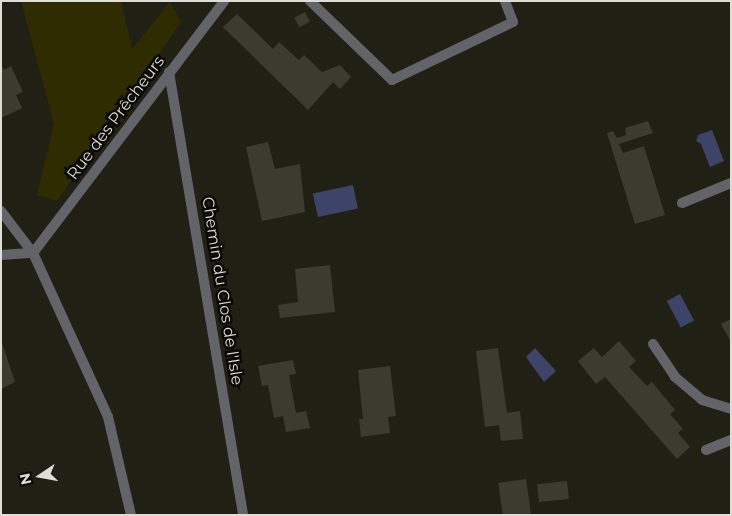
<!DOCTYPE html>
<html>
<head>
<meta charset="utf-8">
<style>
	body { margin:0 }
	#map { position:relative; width:732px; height:516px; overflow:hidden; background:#212014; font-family:Montserrat,sans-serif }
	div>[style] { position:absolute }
	.green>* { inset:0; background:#302c01 }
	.water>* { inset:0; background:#3d4467; transform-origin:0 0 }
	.building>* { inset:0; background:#3c3b2f; transform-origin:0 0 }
	.lane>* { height:10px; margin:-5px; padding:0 5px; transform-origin:5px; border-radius:5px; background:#63646a }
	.street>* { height:10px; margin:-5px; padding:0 5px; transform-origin:5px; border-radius:5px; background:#63646a }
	span { translate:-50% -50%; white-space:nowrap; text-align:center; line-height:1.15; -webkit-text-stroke:5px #0a0905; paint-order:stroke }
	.street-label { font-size:16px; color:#deddd6 }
	.frame { position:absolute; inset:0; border:2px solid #deddd6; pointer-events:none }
	.north { position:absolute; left:15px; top:451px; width:50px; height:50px; -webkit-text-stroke:4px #0a0905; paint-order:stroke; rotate:258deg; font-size:14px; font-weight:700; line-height:20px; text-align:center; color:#deddd6 }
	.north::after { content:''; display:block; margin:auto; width:18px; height:22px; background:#deddd6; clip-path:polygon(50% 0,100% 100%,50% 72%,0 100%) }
</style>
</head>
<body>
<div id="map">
	<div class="green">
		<div style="clip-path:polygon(21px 1px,121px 1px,132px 49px,170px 2px,181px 22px,57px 201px,37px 195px,54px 124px)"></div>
	</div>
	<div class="water">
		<div style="clip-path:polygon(712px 130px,724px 161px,710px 167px,701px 144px,696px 141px,698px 135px)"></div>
		<div style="left:353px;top:185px;width:24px;height:41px;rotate:78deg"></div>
		<div style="left:680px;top:294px;width:30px;height:15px;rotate:62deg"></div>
		<div style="clip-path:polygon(535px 348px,556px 371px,544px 382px,526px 357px)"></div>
	</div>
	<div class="building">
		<div style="left:305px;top:12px;width:11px;height:12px;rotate:63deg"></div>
		<div style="clip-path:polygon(237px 14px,273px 49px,279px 42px,299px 60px,304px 55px,322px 72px,340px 65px,351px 77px,340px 89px,333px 82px,308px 110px,223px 27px)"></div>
		<div style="clip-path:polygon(1px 65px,4px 70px,11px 66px,23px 92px,16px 95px,22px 108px,1px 118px)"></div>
		<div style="clip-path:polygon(648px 121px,653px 133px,619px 144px,623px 153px,644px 146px,665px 215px,635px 224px,607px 133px,613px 131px,617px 138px,626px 135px,625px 128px)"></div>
		<div style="clip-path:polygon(268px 142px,275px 169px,300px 164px,305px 212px,262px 221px,246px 147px)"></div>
		<div style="clip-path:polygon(330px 265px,335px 312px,280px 318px,278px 305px,298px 302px,295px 269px)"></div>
		<div style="clip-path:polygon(731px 319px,731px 342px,721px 324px)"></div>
		<div style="clip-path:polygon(1px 340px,15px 382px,1px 389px)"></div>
		<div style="clip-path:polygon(619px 341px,636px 361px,629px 367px,647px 386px,652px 382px,675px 410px,670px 414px,683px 429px,678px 433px,690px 447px,677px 459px,605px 377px,596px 384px,578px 361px,594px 348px,602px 357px)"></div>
		<div style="clip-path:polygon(498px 348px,507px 413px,520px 411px,523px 439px,501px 441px,499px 425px,485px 427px,476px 351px)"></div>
		<div style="clip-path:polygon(293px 360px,296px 374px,289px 375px,296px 413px,306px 411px,310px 428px,286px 432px,283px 416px,274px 418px,268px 385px,262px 386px,258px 366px)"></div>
		<div style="clip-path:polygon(390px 366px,396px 416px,388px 417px,390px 433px,361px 437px,359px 419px,363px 419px,358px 370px)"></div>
		<div style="left:526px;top:479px;width:36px;height:28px;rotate:82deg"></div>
		<div style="left:567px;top:481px;width:18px;height:30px;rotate:84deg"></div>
	</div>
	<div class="lane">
		<div style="left:682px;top:203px;width:53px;rotate:-22.2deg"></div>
		<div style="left:1px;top:255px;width:32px;rotate:-4deg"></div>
		<div style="left:653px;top:344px;width:40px;rotate:56deg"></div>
		<div style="left:675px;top:377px;width:35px;rotate:40deg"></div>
		<div style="left:702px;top:400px;width:30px;rotate:17deg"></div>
		<div style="left:706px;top:450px;width:27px;rotate:-22deg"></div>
	</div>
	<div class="street">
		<div style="left:310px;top:1px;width:114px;rotate:43.9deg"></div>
		<div style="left:392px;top:80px;width:134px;rotate:-25.6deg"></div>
		<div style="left:513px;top:22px;width:22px;rotate:-111deg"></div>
		<div style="left:169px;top:72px;width:449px;rotate:80.5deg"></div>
		<div style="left:1px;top:211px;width:53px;rotate:52.7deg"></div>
		<div style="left:33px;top:253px;width:180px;rotate:65.4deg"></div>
		<div style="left:108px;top:417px;width:101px;rotate:76.8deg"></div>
		<div style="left:33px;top:253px;width:316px;rotate:-52.8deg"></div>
	</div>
	<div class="street-label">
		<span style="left:116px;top:118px;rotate:-53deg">Rue des Prêcheurs</span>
		<span style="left:222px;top:291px;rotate:81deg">Chemin du Clos de l'Isle</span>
	</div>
	<div class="frame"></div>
	<div class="north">N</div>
</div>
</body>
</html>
